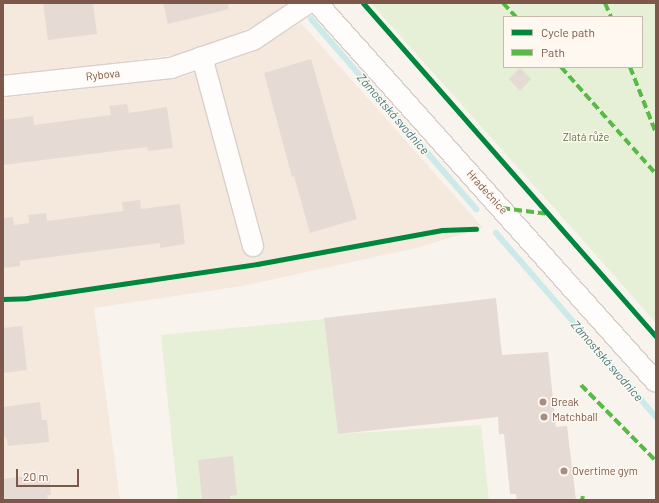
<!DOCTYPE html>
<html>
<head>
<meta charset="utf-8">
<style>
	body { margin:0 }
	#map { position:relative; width:659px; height:503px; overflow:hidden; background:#f9f3ed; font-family:Barlow,sans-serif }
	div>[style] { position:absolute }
	.residential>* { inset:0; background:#f5e8dd }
	.green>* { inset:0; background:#e6f0d6 }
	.stream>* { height:6px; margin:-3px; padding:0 3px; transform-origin:3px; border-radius:3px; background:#cdeaeb }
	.building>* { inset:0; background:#e6dbd4; transform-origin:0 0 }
	.roads { filter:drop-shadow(1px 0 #d9d0cb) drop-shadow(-1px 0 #d9d0cb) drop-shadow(0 1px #d9d0cb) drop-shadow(0 -1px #d9d0cb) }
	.minor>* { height:20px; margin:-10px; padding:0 10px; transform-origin:10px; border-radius:10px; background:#fefdfc }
	.quiet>* { height:4px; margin-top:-2px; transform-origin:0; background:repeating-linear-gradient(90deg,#58b947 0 8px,transparent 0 12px) }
	.cycleway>* { height:5px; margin:-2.5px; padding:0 2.5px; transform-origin:2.5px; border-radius:2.5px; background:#00873e }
	.dots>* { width:11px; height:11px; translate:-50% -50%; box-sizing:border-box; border:2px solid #fff8f0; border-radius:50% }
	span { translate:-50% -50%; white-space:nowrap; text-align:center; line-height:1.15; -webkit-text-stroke:3px #fff8f0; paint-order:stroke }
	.street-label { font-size:11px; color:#7b5849 }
	.park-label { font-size:11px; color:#537b3d }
	.poi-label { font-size:11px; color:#7b5849 }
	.left { translate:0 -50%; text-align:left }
	.water-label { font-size:12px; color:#3a7981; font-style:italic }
	.frame { position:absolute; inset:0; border:4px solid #7b5849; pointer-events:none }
	.legend { position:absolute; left:503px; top:16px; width:140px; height:52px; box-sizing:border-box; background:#fff8f0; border:1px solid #cab8ad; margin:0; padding:5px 7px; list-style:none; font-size:12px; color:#7b5849 }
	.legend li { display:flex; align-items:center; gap:8px; height:20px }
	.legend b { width:20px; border:1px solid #cab8ad }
	.scale { position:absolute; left:16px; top:469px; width:63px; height:18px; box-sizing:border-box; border:2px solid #7b5849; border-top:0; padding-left:5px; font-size:12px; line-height:14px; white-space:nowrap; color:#7b5849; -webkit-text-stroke:3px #fff8f0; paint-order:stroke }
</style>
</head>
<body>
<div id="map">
	<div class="residential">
		<div style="clip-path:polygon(3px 3px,285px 3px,285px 4px,267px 19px,233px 36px,176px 55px,3px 76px)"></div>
		<div style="clip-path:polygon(301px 23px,483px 228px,416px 248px,242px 286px,94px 308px,120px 500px,3px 500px,3px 98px,182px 77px,250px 53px)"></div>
	</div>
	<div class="green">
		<div style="clip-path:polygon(evenodd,371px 3px,656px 3px,656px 323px,588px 246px,371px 3px,504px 17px,642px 17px,642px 67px,504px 67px,504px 17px)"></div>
		<div style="clip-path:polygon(326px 319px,338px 434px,481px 425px,489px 500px,178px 500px,161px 335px)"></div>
	</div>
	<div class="stream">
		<div style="left:311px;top:19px;width:252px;rotate:49deg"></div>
		<div style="left:496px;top:233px;width:244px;rotate:49deg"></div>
	</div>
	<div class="building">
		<div style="clip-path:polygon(43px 3px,93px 3px,97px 34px,48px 40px)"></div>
		<div style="clip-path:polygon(163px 3px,228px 3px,229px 9px,168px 24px)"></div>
		<div style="clip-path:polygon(311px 59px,357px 219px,310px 233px,294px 176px,292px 177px,264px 73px)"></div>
		<div style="left:520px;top:68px;width:16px;height:16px;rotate:45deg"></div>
		<div style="clip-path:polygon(127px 104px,129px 113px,167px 107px,173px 148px,148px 151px,147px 147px,3px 165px,3px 120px,33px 116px,34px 125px,111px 115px,109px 106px)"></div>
		<div style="clip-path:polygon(140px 200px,141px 209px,180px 204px,185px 244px,160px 248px,160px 243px,20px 261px,20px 266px,3px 268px,3px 218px,13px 217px,14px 225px,29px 223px,28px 215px,46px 213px,47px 221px,123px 211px,122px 202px)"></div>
		<div style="clip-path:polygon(496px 298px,502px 355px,548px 352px,556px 427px,567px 426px,576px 500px,517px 500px,516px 494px,510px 494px,504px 434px,499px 434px,498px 417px,338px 434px,324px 318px)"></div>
		<div style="clip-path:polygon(22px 326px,27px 370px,3px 373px,3px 328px)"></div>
		<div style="clip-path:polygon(40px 402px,42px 420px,47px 420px,49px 442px,8px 446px,6px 437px,3px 437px,3px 407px)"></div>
		<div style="clip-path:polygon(233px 456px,237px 495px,230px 496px,231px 500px,202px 500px,198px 460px)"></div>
		<div style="clip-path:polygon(49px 473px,51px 495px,47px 495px,48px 500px,3px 500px,3px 479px)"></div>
	</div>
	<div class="roads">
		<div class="minor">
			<div style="left:317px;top:3px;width:508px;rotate:48.19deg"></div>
			<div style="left:202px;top:57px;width:196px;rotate:74.9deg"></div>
			<div style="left:3px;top:86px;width:169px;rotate:-6.1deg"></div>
			<div style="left:171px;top:68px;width:87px;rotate:-18.9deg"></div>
			<div style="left:253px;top:40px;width:66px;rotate:-33.9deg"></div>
		</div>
	</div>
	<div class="quiet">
		<div style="left:503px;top:3px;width:19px;rotate:47deg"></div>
		<div style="left:605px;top:3px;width:15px;rotate:67deg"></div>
		<div style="left:561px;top:67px;width:143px;rotate:48.4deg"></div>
		<div style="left:630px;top:67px;width:71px;rotate:68.5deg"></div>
		<div style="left:502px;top:208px;width:47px;rotate:7.3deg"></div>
		<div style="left:581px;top:385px;width:107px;rotate:45.4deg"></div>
		<div style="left:582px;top:500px;width:4px;rotate:-76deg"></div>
	</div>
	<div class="cycleway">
		<div style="left:363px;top:3px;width:444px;rotate:48.7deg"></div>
		<div style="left:3px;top:299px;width:24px;rotate:-2deg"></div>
		<div style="left:27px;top:298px;width:232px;rotate:-8.4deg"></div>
		<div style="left:257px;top:264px;width:188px;rotate:-10.4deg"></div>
		<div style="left:442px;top:230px;width:34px;rotate:-2deg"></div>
	</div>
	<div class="dots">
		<div style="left:543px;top:402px;background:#a78e82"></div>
		<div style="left:544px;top:417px;background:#a78e82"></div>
		<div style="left:564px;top:471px;background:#a78e82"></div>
	</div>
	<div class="street-label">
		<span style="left:103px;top:75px;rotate:-6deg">Rybova</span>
		<span style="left:487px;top:192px;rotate:48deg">Hradečnice</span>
	</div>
	<div class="park-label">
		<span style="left:586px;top:137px">Zlatá růže</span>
	</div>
	<div class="poi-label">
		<span class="left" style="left:551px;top:402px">Break</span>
		<span class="left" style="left:552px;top:417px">Matchball</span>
		<span class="left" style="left:572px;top:471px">Overtime gym</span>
	</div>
	<div class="water-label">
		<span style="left:393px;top:114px;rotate:49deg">Zámostská svodnice</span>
		<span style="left:607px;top:361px;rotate:49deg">Zámostská svodnice</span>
	</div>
	<div class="frame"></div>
	<ul class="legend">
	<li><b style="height:5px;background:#00873e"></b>Cycle path</li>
	<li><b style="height:5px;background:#58b947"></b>Path</li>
	</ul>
	<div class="scale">20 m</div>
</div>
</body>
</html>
